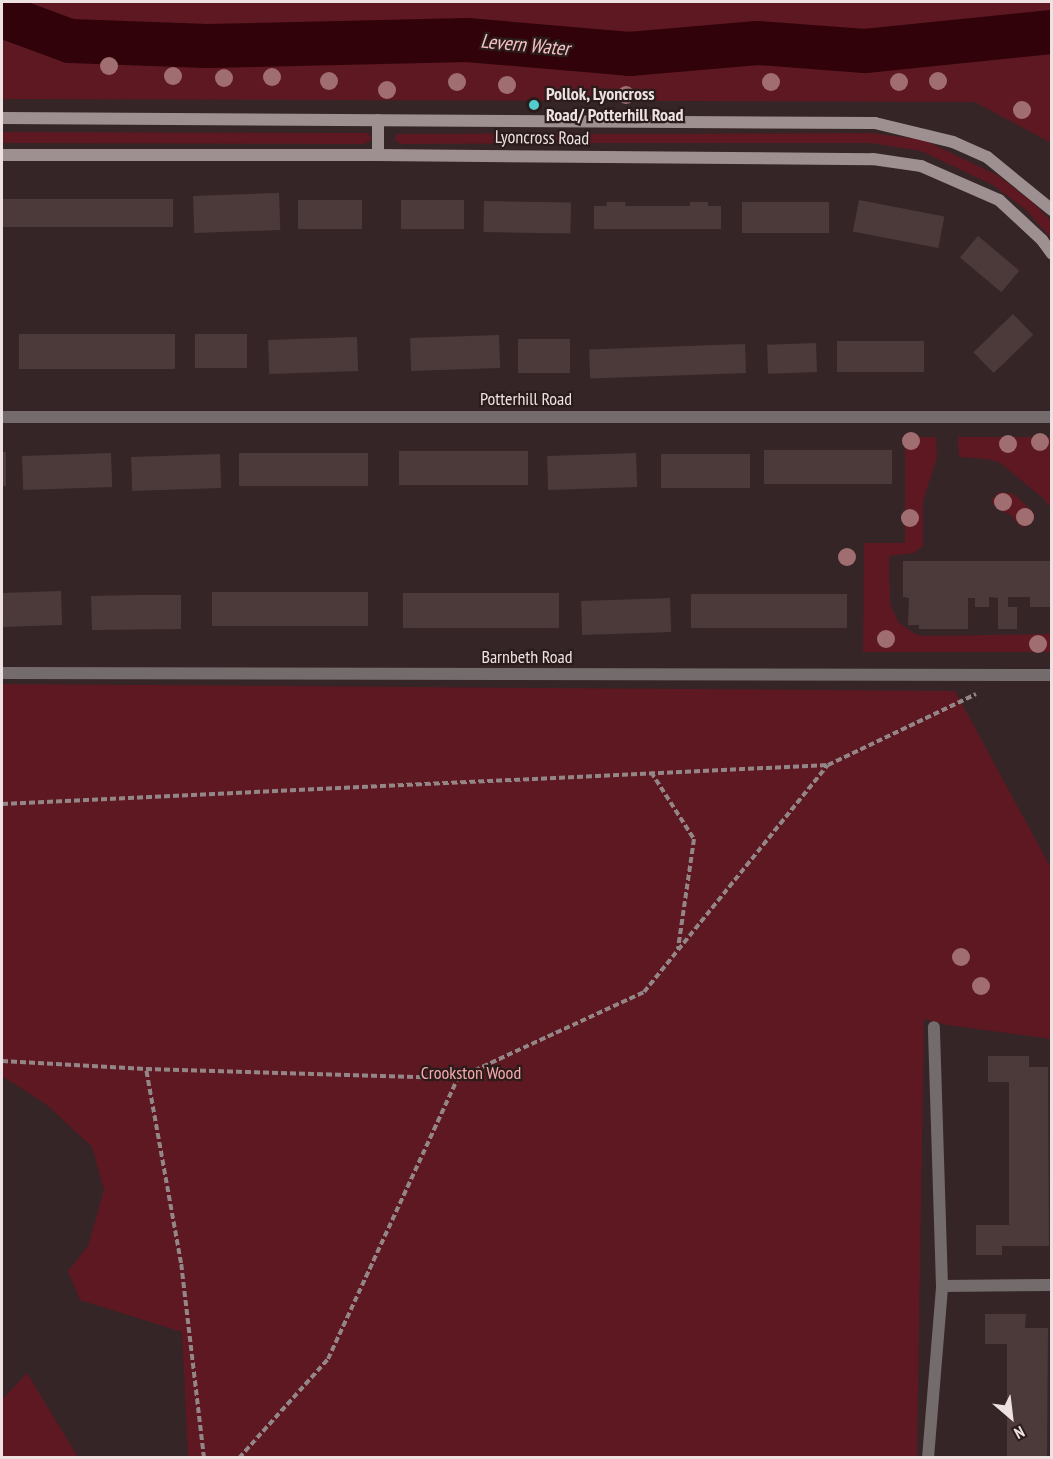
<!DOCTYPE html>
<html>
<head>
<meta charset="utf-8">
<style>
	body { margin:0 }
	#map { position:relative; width:1053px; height:1459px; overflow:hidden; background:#352526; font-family:"PT Sans Narrow",sans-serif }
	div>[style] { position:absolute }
	.green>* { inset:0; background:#5d1822 }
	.river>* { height:44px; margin:-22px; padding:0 22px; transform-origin:22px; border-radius:22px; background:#31020a }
	.building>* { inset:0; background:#4c3a3b; transform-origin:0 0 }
	.path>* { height:4px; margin-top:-2px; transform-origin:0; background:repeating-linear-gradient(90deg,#948687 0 6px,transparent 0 9px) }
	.street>* { height:12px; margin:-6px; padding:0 6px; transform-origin:6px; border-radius:6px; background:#746c6c }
	.secondary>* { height:12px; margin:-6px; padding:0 6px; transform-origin:6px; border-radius:6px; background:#9e9091 }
	.trees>* { width:18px; height:18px; margin:-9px; border-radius:50%; background:#a06e70 }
	.dots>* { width:16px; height:16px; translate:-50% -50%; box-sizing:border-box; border:3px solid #2b1c1c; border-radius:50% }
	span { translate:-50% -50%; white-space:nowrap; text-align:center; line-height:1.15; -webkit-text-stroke:4.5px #2b1c1c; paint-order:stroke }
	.poi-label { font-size:18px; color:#ede1e1; font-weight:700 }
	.left { translate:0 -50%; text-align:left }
	.street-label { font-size:18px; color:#ede1e1 }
	.park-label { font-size:18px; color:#f7a9ad }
	.water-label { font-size:20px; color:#f8c2c4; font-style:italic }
	.frame { position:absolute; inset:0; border:3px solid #ede1e1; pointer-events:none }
	.north { position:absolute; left:981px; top:1387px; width:60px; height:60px; -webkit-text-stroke:4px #2b1c1c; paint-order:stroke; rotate:152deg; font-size:16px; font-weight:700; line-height:24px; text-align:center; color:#ede1e1 }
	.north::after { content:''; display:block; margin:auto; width:21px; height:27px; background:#ede1e1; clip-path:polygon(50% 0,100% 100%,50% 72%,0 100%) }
</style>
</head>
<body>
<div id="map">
	<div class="green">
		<div style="clip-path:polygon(2px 2px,1051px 2px,1051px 143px,975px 102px,2px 99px)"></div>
		<div style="clip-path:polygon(2px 132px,368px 133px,372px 139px,365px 144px,2px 143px)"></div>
		<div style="clip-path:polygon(579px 133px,579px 143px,400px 144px,394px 139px,397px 134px)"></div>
		<div style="clip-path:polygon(872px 133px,924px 140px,999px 176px,1032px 202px,1051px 221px,1051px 238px,1025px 209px,993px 185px,921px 151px,871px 143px,588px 143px,588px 134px)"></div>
		<div style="clip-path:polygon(905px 437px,936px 437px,937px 458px,923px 501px,923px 546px,914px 553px,889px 556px,890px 603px,898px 622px,915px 634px,925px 636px,1051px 634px,1051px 652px,863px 652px,864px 543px,905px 543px)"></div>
		<div style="clip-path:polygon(958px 437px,1051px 437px,1051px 508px,1044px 499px,999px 462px,986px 459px,959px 457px)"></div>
		<div style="clip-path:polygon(999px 492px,1014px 494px,1035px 514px,1030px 525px,1021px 527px,1011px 515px,1000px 510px,991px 501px)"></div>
		<div style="clip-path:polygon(2px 684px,955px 691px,1051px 868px,1051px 1039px,947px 1025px,924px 1019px,917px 1457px,188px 1457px,182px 1332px,80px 1300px,68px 1271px,88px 1246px,104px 1190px,92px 1147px,47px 1105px,2px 1076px)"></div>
		<div style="clip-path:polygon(27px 1373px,78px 1457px,2px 1457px,2px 1399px)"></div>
	</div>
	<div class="river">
		<div style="left:2px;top:16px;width:72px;rotate:20.2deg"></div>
		<div style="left:70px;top:41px;width:137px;rotate:2.1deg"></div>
		<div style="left:207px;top:46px;width:260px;rotate:-1.3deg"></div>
		<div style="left:467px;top:40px;width:163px;rotate:4.9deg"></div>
		<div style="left:629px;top:54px;width:129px;rotate:-4.9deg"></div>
		<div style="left:758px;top:43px;width:107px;rotate:4.3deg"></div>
		<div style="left:865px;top:51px;width:188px;rotate:-5.8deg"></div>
	</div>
	<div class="building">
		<div style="left:279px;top:193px;width:37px;height:86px;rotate:88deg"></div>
		<div style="left:173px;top:199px;width:28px;height:171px;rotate:90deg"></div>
		<div style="left:362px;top:200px;width:29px;height:64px;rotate:90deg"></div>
		<div style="left:464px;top:200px;width:29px;height:63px;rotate:90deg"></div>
		<div style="left:859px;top:200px;width:87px;height:32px;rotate:11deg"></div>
		<div style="left:484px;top:201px;width:87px;height:31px;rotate:1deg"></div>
		<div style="clip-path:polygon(607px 202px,626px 202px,625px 206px,690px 206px,690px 202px,708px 202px,708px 206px,721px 206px,721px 229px,594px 229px,594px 206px,606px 206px)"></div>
		<div style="left:742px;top:202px;width:87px;height:31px"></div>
		<div style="left:978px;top:236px;width:54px;height:28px;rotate:40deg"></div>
		<div style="left:1013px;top:314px;width:29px;height:55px;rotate:46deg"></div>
		<div style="left:175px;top:334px;width:35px;height:156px;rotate:90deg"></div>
		<div style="left:195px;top:334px;width:52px;height:34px"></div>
		<div style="left:499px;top:335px;width:33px;height:89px;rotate:88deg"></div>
		<div style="left:357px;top:337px;width:34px;height:89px;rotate:88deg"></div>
		<div style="left:570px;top:339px;width:34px;height:52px;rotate:90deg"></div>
		<div style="left:924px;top:341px;width:31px;height:87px;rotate:90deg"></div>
		<div style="left:816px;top:343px;width:29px;height:49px;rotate:88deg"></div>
		<div style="left:745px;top:344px;width:29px;height:156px;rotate:88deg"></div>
		<div style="left:892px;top:450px;width:34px;height:128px;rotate:90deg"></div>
		<div style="left:528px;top:451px;width:34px;height:129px;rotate:90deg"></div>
		<div style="left:2px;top:452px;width:4px;height:34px"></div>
		<div style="left:111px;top:453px;width:34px;height:89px;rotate:88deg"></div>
		<div style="left:368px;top:453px;width:33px;height:129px;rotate:90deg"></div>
		<div style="left:636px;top:453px;width:34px;height:89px;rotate:88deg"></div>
		<div style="left:220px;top:454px;width:34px;height:89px;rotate:88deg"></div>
		<div style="left:750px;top:454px;width:34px;height:89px;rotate:90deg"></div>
		<div style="clip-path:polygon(903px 561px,1052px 561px,1052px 607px,1030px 607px,1030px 597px,1008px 597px,1008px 607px,1017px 607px,1017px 629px,998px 629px,998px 598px,989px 597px,989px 607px,975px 607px,975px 598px,968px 598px,968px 629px,919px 629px,919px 625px,908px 625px,909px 598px,903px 597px)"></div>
		<div style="left:61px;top:591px;width:34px;height:59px;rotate:88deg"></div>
		<div style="left:368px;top:592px;width:34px;height:156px;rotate:90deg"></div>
		<div style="left:559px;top:593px;width:35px;height:156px;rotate:90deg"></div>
		<div style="left:847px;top:594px;width:34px;height:156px;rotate:90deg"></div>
		<div style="clip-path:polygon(136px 595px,181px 595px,181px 629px,92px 630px,91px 596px)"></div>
		<div style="left:670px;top:598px;width:34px;height:89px;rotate:88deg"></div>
		<div style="clip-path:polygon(988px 1056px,1029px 1056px,1029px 1067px,1048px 1067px,1049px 1246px,1002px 1246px,1002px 1255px,976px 1255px,976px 1225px,1009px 1225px,1009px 1082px,988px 1082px)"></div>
		<div style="clip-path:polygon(985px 1314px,1026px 1314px,1025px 1328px,1048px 1328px,1047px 1458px,1007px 1458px,1007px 1344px,985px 1344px)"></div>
	</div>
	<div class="path">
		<div style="left:651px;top:772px;width:80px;rotate:57.3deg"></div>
		<div style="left:694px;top:839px;width:111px;rotate:98.3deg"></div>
		<div style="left:2px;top:804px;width:827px;rotate:-2.7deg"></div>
		<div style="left:2px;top:1061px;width:144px;rotate:3.2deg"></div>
		<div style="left:204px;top:1458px;width:196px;rotate:-96.7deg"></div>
		<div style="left:181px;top:1263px;width:197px;rotate:-100.2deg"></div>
		<div style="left:146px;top:1069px;width:312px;rotate:1.7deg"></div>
		<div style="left:239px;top:1458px;width:133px;rotate:-48deg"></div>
		<div style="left:328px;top:1359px;width:310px;rotate:-65.2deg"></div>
		<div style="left:458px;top:1078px;width:205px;rotate:-24.8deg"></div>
		<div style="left:644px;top:992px;width:292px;rotate:-51deg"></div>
		<div style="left:828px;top:765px;width:164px;rotate:-25.6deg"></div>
	</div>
	<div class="street">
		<div style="left:2px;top:417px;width:1050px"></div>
		<div style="left:2px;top:673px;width:1050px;rotate:0.11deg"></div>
		<div style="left:942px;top:1286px;width:110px;rotate:-0.5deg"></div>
		<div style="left:928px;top:1458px;width:173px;rotate:-85.3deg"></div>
		<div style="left:942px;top:1286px;width:259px;rotate:-91.8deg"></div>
	</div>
	<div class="secondary">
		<div style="left:2px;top:118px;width:873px;rotate:0.33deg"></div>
		<div style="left:875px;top:123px;width:80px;rotate:13.7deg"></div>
		<div style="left:953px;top:142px;width:37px;rotate:24deg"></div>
		<div style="left:987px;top:157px;width:84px;rotate:39.2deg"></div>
		<div style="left:2px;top:155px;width:376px"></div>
		<div style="left:378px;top:155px;width:495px;rotate:0.5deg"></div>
		<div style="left:873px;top:159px;width:49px;rotate:8.3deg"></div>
		<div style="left:921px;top:166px;width:85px;rotate:23.6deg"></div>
		<div style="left:999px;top:200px;width:59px;rotate:42.9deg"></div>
		<div style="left:1042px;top:240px;width:17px;rotate:54deg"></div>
		<div style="left:378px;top:155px;width:35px;rotate:-90deg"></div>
	</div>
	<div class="trees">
		<div style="left:109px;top:66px"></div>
		<div style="left:173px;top:76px"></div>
		<div style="left:272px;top:77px"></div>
		<div style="left:224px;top:78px"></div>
		<div style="left:329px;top:81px"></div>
		<div style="left:938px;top:81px"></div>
		<div style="left:457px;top:82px"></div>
		<div style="left:771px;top:82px"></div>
		<div style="left:899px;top:82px"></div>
		<div style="left:507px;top:85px"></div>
		<div style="left:387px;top:90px"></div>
		<div style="left:626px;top:95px"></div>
		<div style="left:1022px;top:110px"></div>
		<div style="left:911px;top:441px"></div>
		<div style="left:1040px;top:442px"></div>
		<div style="left:1008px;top:444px"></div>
		<div style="left:1003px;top:502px"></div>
		<div style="left:1025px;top:517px"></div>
		<div style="left:910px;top:518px"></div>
		<div style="left:847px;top:557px"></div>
		<div style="left:886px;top:639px"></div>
		<div style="left:1038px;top:644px"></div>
		<div style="left:961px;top:957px"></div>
		<div style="left:981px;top:986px"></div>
	</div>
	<div class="dots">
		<div style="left:534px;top:105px;background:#52cdce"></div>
	</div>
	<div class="poi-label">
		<span class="left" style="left:546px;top:105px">Pollok, Lyoncross<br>Road/ Potterhill Road</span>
	</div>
	<div class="street-label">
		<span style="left:542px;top:138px;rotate:1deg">Lyoncross Road</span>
		<span style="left:526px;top:399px">Potterhill Road</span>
		<span style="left:527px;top:657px">Barnbeth Road</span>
	</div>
	<div class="park-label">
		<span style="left:471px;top:1073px">Crookston Wood</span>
	</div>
	<div class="water-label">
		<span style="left:525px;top:45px;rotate:5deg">Levern Water</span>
	</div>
	<div class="frame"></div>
	<div class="north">N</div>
</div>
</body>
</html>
